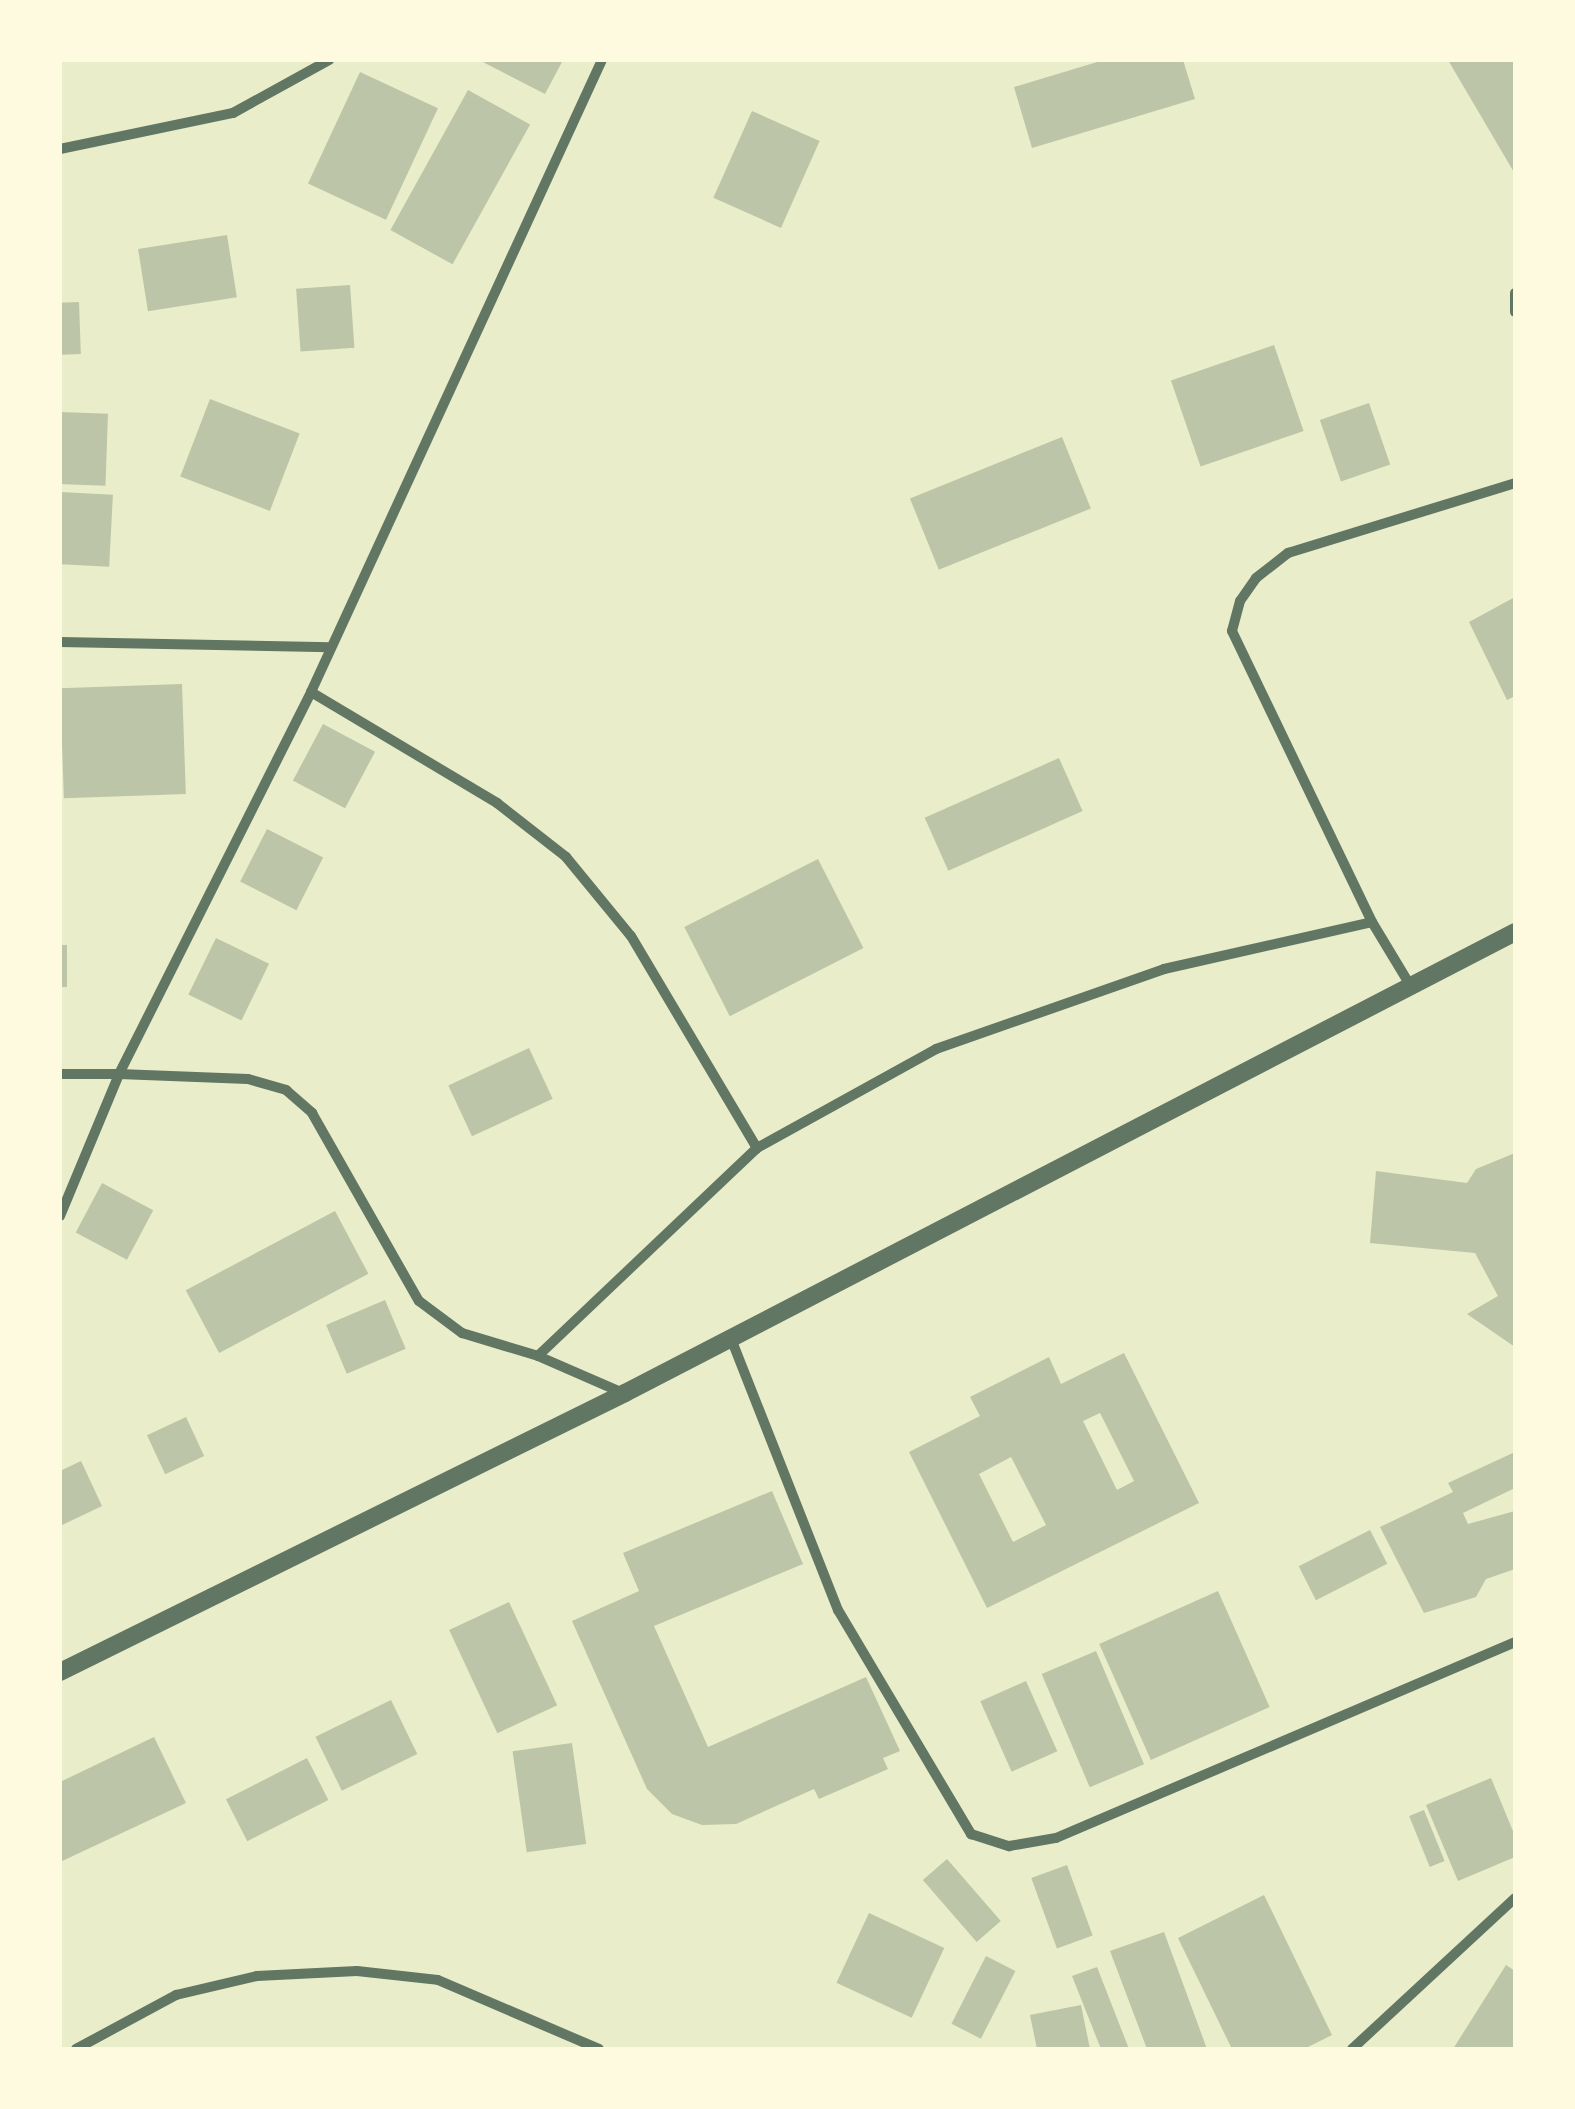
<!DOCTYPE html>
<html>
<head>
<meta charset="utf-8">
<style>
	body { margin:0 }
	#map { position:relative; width:1575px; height:2109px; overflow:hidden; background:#e9edc9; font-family:Poppins,sans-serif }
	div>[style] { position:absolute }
	.building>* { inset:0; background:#bcc5a7; transform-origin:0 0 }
	.minor>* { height:10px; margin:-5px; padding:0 5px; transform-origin:5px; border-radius:5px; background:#617663 }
	.tertiary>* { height:18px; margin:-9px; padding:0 9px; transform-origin:9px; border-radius:9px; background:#617663 }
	span { translate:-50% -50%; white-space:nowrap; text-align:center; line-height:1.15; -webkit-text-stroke:8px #fefae0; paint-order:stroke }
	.frame { position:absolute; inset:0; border:62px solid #fefae0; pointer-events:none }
</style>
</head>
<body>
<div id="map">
	<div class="building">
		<div style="clip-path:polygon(479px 60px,563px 60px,545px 94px)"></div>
		<div style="clip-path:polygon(1104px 60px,1183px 60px,1195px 99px,1032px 148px,1014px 87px)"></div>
		<div style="clip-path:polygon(1448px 60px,1515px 60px,1515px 174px)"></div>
		<div style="left:360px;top:72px;width:86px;height:123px;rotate:25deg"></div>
		<div style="left:468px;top:90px;width:71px;height:160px;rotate:29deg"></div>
		<div style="left:752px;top:111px;width:74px;height:95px;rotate:24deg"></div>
		<div style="left:227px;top:235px;width:63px;height:90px;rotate:81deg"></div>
		<div style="left:350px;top:285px;width:63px;height:54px;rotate:86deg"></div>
		<div style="left:79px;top:302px;width:52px;height:19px;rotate:88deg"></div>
		<div style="left:1274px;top:345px;width:91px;height:109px;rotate:71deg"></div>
		<div style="left:210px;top:399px;width:96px;height:83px;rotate:21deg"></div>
		<div style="left:1369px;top:403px;width:65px;height:52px;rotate:71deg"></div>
		<div style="left:60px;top:412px;width:48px;height:72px;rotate:2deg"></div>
		<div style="left:1062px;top:437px;width:77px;height:164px;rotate:68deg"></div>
		<div style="left:60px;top:492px;width:53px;height:72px;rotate:3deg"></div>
		<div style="clip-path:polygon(1515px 597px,1515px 696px,1507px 700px,1469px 622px)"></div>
		<div style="left:182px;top:684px;width:110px;height:122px;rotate:88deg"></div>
		<div style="left:323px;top:724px;width:59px;height:64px;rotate:28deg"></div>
		<div style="left:1059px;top:758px;width:58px;height:147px;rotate:66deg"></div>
		<div style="left:267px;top:829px;width:63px;height:59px;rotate:27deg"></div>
		<div style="left:818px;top:859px;width:100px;height:150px;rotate:63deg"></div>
		<div style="left:216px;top:938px;width:59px;height:63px;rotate:26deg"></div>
		<div style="left:60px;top:945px;width:7px;height:42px"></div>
		<div style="left:529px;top:1048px;width:56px;height:89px;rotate:65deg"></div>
		<div style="clip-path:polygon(1515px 1153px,1515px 1347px,1467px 1314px,1498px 1296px,1475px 1253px,1370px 1243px,1376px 1171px,1467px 1183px,1476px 1169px)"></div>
		<div style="left:102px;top:1183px;width:58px;height:56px;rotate:28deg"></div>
		<div style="left:335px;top:1211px;width:71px;height:169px;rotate:62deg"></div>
		<div style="left:385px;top:1300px;width:53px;height:64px;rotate:67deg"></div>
		<div style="clip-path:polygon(evenodd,1124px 1353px,1199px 1503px,987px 1608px,909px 1452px,980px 1416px,970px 1397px,1049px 1357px,1061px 1384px,1124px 1353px,1100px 1413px,1134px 1481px,1117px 1490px,1083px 1421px,1100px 1413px,1124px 1353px,1011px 1457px,1046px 1525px,1013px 1542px,979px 1474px,1011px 1457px)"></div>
		<div style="left:186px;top:1417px;width:43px;height:43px;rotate:65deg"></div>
		<div style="clip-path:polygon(1515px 1452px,1515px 1488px,1463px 1513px,1468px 1524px,1515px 1511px,1515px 1569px,1486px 1579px,1476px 1597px,1424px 1613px,1380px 1527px,1453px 1492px,1448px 1483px)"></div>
		<div style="clip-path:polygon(81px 1461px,102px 1506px,60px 1526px,60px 1471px)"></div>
		<div style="clip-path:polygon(772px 1491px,803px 1564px,654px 1626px,708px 1747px,866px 1677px,900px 1751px,883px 1758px,888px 1769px,819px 1799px,814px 1789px,736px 1824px,702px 1825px,672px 1814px,647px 1789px,572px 1621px,639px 1591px,623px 1553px)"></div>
		<div style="left:1370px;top:1530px;width:38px;height:80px;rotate:63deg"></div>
		<div style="left:1218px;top:1591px;width:127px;height:130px;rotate:66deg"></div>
		<div style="left:509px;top:1602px;width:114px;height:66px;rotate:65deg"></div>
		<div style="left:1096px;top:1651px;width:123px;height:59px;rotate:67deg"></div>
		<div style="left:1026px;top:1681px;width:77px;height:50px;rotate:66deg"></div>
		<div style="left:391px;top:1700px;width:60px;height:84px;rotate:64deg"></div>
		<div style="clip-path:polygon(154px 1737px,186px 1803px,60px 1862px,60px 1782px)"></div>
		<div style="left:572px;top:1743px;width:102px;height:60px;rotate:82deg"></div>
		<div style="left:307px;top:1758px;width:47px;height:91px;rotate:63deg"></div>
		<div style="clip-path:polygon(1491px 1778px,1515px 1836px,1515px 1857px,1458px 1881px,1426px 1805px)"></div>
		<div style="left:1424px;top:1810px;width:55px;height:16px;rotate:68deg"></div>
		<div style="left:947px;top:1859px;width:82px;height:32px;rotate:49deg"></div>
		<div style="left:1067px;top:1865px;width:75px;height:38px;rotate:70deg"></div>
		<div style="clip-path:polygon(1264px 1895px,1332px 2035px,1304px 2049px,1232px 2049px,1178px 1938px)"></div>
		<div style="left:869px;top:1913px;width:83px;height:77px;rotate:25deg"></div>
		<div style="clip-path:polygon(1164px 1932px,1207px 2049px,1147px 2049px,1110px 1951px)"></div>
		<div style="left:986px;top:1956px;width:33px;height:76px;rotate:27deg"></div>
		<div style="clip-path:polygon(1506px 1965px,1515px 1971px,1515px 2049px,1453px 2049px)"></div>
		<div style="clip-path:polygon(1097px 1967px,1129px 2049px,1101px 2049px,1072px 1976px)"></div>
		<div style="clip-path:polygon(1081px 2005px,1090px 2049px,1037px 2049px,1030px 2015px)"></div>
	</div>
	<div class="minor">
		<div style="left:60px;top:149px;width:177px;rotate:-11.8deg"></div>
		<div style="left:233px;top:113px;width:110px;rotate:-28.9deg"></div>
		<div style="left:1515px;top:293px;width:19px;rotate:90deg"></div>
		<div style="left:60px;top:642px;width:271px;rotate:1.1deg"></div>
		<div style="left:311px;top:692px;width:217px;rotate:30.8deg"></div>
		<div style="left:497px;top:803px;width:88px;rotate:38deg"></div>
		<div style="left:566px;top:857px;width:102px;rotate:50.6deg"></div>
		<div style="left:631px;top:936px;width:247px;rotate:59.3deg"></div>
		<div style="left:757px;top:1148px;width:302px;rotate:136.5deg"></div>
		<div style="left:1410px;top:985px;width:74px;rotate:-121.1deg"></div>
		<div style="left:1372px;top:922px;width:323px;rotate:-115.7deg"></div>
		<div style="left:1232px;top:631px;width:31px;rotate:-75deg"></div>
		<div style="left:1240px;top:601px;width:28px;rotate:-55deg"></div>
		<div style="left:1256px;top:578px;width:41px;rotate:-38deg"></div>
		<div style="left:1288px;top:553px;width:238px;rotate:-17.1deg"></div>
		<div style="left:60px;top:1074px;width:59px"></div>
		<div style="left:119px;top:1074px;width:428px;rotate:-63.3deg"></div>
		<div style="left:311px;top:692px;width:696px;rotate:-65.28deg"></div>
		<div style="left:757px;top:1148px;width:205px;rotate:-28.9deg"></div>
		<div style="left:936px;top:1049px;width:242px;rotate:-19.3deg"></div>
		<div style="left:1164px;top:969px;width:213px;rotate:-12.7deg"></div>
		<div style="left:60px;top:1216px;width:154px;rotate:-67.4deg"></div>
		<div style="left:119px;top:1074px;width:129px;rotate:2.2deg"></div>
		<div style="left:248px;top:1079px;width:40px;rotate:16deg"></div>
		<div style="left:286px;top:1090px;width:35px;rotate:41deg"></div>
		<div style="left:312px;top:1113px;width:216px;rotate:60.4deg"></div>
		<div style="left:419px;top:1301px;width:54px;rotate:36.7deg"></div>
		<div style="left:462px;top:1333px;width:79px;rotate:16.8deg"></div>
		<div style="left:538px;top:1356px;width:93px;rotate:23.5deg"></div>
		<div style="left:730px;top:1336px;width:295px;rotate:68.5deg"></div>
		<div style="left:838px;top:1610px;width:261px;rotate:59.3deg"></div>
		<div style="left:971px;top:1834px;width:40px;rotate:18deg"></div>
		<div style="left:1009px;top:1846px;width:48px;rotate:-9.7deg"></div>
		<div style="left:1056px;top:1838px;width:499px;rotate:-23.1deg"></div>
		<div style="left:76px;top:2049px;width:114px;rotate:-28.4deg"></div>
		<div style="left:176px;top:1995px;width:83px;rotate:-13.2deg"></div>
		<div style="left:257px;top:1976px;width:100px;rotate:-2.9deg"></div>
		<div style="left:357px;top:1971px;width:81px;rotate:6.3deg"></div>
		<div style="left:438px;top:1980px;width:175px;rotate:23.2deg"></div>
		<div style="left:1352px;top:2049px;width:222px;rotate:-42.8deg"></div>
	</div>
	<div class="tertiary">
		<div style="left:60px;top:1672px;width:630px;rotate:-26.28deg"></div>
		<div style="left:625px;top:1393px;width:1002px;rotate:-27.38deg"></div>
	</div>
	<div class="frame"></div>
</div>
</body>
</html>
